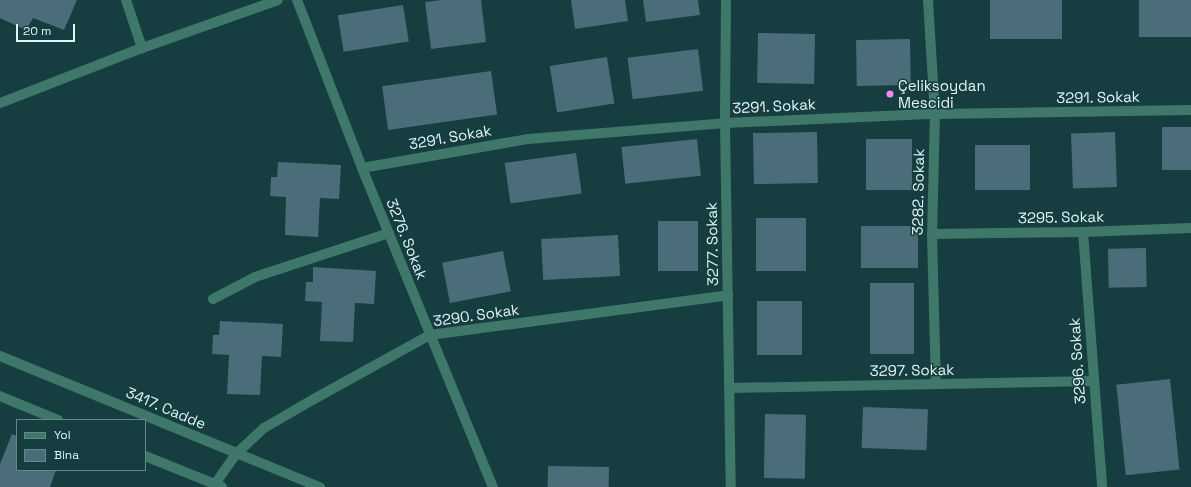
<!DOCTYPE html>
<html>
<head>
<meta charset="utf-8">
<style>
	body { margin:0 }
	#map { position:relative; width:1191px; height:487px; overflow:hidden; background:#163d3f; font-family:"Space Grotesk",sans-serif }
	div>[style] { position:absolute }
	.building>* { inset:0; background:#4b6c79; transform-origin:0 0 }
	.minor>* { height:10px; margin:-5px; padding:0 5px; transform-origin:5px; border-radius:5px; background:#3f776b }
	.tertiary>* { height:10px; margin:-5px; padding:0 5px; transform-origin:5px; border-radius:5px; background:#3f776b }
	.dots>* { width:11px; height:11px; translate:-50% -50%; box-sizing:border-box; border:2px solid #163d3f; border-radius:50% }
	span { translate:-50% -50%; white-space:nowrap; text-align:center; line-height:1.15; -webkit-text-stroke:3px #163d3f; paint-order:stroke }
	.poi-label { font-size:15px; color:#dff4f5 }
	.left { translate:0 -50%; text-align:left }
	.street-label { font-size:15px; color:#dff4f5 }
	.legend { position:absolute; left:16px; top:419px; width:130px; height:52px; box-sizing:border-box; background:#163d3f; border:1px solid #668688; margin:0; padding:5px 7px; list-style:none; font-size:12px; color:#dff4f5 }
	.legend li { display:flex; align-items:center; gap:8px; height:20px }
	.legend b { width:20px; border:1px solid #668688 }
	.scale { position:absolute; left:16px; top:24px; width:59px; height:18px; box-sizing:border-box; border:2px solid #dff4f5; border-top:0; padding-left:5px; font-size:12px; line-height:14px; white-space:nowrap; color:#dff4f5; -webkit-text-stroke:3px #163d3f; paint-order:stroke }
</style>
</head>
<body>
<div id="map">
	<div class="building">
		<div style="clip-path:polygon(0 0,77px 0,64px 30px,33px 18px,26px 30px,0 18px)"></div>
		<div style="clip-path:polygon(442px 0,481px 0,486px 42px,431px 49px,425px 2px)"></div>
		<div style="clip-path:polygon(571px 0,625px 0,628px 21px,575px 29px)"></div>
		<div style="clip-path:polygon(643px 0,698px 0,700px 15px,646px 22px)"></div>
		<div style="left:990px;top:0;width:72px;height:39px"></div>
		<div style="left:1139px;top:0;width:52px;height:37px"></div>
		<div style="left:403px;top:5px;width:37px;height:66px;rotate:81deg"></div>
		<div style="left:758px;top:33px;width:57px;height:50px;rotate:1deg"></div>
		<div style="left:910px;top:39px;width:46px;height:54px;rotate:89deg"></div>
		<div style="left:698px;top:49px;width:42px;height:71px;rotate:83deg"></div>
		<div style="left:607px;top:57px;width:47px;height:58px;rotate:81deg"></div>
		<div style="left:491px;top:71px;width:44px;height:110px;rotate:82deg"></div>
		<div style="left:1162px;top:127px;width:29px;height:43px"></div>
		<div style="left:817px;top:132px;width:51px;height:64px;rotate:89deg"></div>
		<div style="left:1115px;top:132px;width:55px;height:44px;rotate:88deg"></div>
		<div style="left:697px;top:139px;width:37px;height:76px;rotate:84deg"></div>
		<div style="left:866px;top:139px;width:46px;height:51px"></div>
		<div style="left:975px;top:145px;width:55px;height:45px"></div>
		<div style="left:576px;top:153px;width:41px;height:72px;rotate:82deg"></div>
		<div style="clip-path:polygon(278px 162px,341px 165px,339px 199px,320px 198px,318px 237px,285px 235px,286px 197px,270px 196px,271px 177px,277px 177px)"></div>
		<div style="left:756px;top:218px;width:50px;height:53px"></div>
		<div style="left:658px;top:221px;width:40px;height:50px"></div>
		<div style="left:861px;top:226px;width:57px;height:42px"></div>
		<div style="left:618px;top:235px;width:41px;height:77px;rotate:87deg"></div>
		<div style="left:1146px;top:248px;width:39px;height:38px;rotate:89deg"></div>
		<div style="left:503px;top:251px;width:41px;height:62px;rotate:79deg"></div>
		<div style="clip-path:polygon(313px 267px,376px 271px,374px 304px,355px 303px,353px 342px,320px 341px,322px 302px,305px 301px,306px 282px,313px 282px)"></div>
		<div style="left:870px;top:283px;width:44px;height:71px"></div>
		<div style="left:757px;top:301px;width:45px;height:54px"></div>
		<div style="clip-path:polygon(220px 321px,283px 324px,281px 357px,262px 356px,260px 395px,227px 394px,229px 355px,212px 354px,213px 335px,219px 335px)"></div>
		<div style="left:1170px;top:379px;width:91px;height:54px;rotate:84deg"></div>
		<div style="left:863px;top:407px;width:65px;height:41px;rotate:2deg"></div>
		<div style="left:765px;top:414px;width:41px;height:64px;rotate:1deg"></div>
		<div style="clip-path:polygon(12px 434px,17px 436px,17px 470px,56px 470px,50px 487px,0 487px,0 464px)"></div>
		<div style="left:548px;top:466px;width:61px;height:21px;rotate:1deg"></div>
	</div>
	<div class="minor">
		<div style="left:126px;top:0;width:51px;rotate:71.6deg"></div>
		<div style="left:297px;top:0;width:180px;rotate:68.8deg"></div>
		<div style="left:362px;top:168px;width:345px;rotate:67.7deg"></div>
		<div style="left:726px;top:0;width:123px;rotate:90.5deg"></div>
		<div style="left:725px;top:123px;width:364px;rotate:89.1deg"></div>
		<div style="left:928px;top:0;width:114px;rotate:86.5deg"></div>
		<div style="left:935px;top:114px;width:120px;rotate:91.4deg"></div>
		<div style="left:932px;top:234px;width:150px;rotate:88.5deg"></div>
		<div style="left:0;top:103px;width:152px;rotate:-21.2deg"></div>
		<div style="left:142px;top:48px;width:144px;rotate:-19.4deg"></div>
		<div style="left:362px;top:168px;width:169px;rotate:-9.9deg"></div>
		<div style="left:528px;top:139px;width:198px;rotate:-4.6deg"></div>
		<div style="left:725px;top:123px;width:210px;rotate:-2.5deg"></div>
		<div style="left:935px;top:114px;width:256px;rotate:-0.9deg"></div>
		<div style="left:1083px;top:232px;width:256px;rotate:85.7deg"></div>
		<div style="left:932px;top:234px;width:151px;rotate:-0.8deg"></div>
		<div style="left:1083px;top:232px;width:108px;rotate:-2.1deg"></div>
		<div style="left:213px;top:299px;width:47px;rotate:-27.6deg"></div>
		<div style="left:255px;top:277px;width:141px;rotate:-18.2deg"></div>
		<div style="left:730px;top:388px;width:364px;rotate:-1.1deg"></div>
		<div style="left:236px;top:454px;width:38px;rotate:-43deg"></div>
		<div style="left:264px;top:428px;width:58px;rotate:-30.1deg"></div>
		<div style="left:314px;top:399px;width:132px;rotate:-28.9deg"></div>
		<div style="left:430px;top:335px;width:301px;rotate:-7.6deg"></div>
	</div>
	<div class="tertiary">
		<div style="left:0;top:356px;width:346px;rotate:22.3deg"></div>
		<div style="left:0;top:396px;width:63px;rotate:22.5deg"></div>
		<div style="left:145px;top:456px;width:83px;rotate:21.9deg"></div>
		<div style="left:215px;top:484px;width:37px;rotate:-55deg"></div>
	</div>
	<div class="dots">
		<div style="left:890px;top:94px;background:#ec8cfa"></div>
	</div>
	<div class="poi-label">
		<span class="left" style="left:898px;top:94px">Çeliksoydan<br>Mescidi</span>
	</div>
	<div class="street-label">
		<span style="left:1098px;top:97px;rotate:-1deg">3291. Sokak</span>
		<span style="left:774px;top:106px;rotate:-3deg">3291. Sokak</span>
		<span style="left:450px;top:137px;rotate:-10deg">3291. Sokak</span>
		<span style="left:918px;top:192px;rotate:-89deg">3282. Sokak</span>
		<span style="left:1061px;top:217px;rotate:-1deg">3295. Sokak</span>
		<span style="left:407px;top:239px;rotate:68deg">3276. Sokak</span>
		<span style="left:712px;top:244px;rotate:-91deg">3277. Sokak</span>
		<span style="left:476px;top:315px;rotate:-8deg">3290. Sokak</span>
		<span style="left:1077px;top:361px;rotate:-94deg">3296. Sokak</span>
		<span style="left:912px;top:370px;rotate:-1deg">3297. Sokak</span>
		<span style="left:166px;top:408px;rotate:23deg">3417. Cadde</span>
	</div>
	<ul class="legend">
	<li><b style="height:5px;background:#3f776b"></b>Yol</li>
	<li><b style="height:11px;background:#4b6c79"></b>Bina</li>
	</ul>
	<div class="scale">20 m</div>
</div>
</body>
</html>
